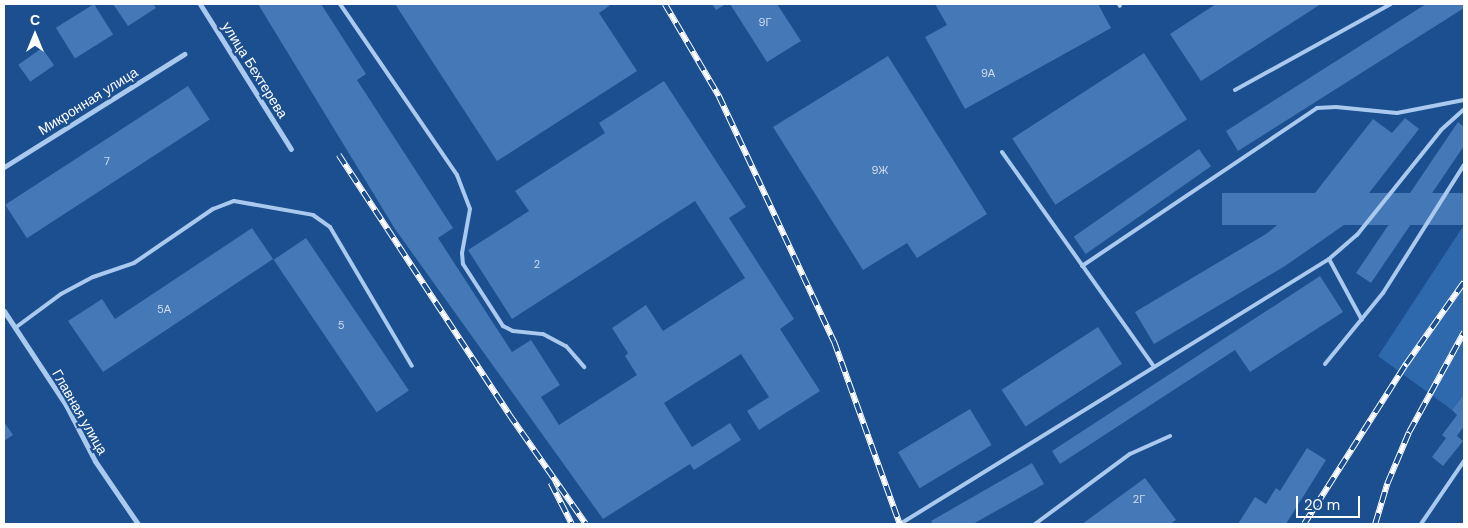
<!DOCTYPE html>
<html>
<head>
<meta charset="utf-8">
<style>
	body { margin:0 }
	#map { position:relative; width:1468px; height:528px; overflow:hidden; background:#1b4f8f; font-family:"DM Sans",sans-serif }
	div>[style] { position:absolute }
	.green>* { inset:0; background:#2e69ad }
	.building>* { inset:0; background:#4478b7; transform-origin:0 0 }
	.lane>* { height:4px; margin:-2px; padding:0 2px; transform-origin:2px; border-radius:2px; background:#a9c9ee }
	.street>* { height:5px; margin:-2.5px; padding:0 2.5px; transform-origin:2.5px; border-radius:2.5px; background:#a9c9ee }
	.rail>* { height:5.5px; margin-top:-2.75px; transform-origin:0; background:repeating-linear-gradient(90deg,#1b4f8f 0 11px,#fff 0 22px); box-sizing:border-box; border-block:1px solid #fff }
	span { translate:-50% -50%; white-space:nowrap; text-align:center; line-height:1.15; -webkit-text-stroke:4.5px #1b4f8f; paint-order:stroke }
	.number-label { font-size:11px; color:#d0dded }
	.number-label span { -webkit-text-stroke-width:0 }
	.street-label { font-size:14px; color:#fff }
	.frame { position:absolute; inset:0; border:5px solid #fff; pointer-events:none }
	.north { position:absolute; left:10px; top:10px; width:50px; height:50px; -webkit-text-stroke:4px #1b4f8f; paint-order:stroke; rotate:0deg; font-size:14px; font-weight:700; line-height:20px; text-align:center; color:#fff }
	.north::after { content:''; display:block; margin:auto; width:18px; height:22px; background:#fff; clip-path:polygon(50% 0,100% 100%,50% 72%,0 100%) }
	.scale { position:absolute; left:1296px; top:496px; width:64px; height:22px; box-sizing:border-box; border:2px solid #fff; border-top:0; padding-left:6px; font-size:15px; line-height:18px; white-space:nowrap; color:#fff; -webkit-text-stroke:4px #1b4f8f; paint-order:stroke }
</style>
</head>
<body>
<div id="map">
	<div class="green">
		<div style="clip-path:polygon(1464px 225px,1464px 394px,1452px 410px,1378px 356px)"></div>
	</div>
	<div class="building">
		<div style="left:94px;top:4px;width:36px;height:45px;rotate:58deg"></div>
		<div style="clip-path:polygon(113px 4px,153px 4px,156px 8px,128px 26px)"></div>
		<div style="clip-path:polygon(258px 4px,321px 4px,366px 74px,357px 80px,453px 228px,438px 238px,512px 352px,531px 340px,560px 385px,541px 397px,559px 425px,637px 375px,625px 356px,628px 353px,612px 328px,646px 305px,663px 331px,745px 278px,695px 201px,512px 319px,468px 250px,529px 211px,515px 191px,605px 133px,599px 123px,664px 81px,746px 207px,729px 218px,794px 319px,780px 329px,820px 391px,759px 430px,747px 411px,769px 397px,741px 354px,664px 403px,692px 447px,730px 423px,741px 440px,694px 470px,690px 464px,603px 519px,395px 229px)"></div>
		<div style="clip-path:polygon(395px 4px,612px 4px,599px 13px,637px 71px,497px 161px)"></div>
		<div style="clip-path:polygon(712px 4px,726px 4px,716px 10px)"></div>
		<div style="clip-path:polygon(730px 4px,777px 4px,801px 41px,767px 62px)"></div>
		<div style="clip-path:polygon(935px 4px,1098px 4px,1111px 28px,965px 109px,925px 37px,947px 25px)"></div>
		<div style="clip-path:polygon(1216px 4px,1321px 4px,1201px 81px,1170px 34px)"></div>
		<div style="clip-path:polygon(1426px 4px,1464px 4px,1464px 8px,1238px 151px,1226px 131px)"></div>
		<div style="left:42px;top:48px;width:21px;height:29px;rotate:55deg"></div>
		<div style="left:1144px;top:53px;width:79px;height:157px;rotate:57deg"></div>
		<div style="clip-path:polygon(888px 56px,987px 214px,917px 258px,907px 243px,863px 270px,773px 127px)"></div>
		<div style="left:188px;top:86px;width:40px;height:218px;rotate:57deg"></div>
		<div style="clip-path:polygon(1405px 118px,1419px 129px,1344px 225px,1285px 266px,1154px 344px,1135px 312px,1266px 234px,1311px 198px,1373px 119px,1392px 133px)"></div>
		<div style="clip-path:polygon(1458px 122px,1464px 127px,1464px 146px,1371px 283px,1356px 273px)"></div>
		<div style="left:1199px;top:149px;width:21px;height:153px;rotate:55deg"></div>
		<div style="left:1464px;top:193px;width:32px;height:242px;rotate:90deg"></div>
		<div style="clip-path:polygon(252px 228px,273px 259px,103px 372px,68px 321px,102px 299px,115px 319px)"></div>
		<div style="left:306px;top:238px;width:184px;height:39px;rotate:56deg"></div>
		<div style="clip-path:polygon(1320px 276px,1343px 312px,1250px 372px,1235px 350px,1060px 464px,1052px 451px)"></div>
		<div style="left:1098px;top:327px;width:44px;height:115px;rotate:57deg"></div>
		<div style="clip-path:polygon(1464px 394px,1464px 426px,1457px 436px,1463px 441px,1443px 466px,1432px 457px,1446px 438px,1442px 435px,1457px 415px,1452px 410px)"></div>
		<div style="left:970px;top:409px;width:42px;height:84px;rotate:59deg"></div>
		<div style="clip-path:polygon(4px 422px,13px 435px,4px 441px)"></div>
		<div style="clip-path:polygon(1307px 448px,1326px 460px,1286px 524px,1238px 524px,1255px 497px,1266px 504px,1276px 488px,1280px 491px)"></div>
		<div style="clip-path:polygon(1032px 463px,1044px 484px,973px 524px,933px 524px,931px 521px)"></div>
		<div style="clip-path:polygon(1145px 478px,1176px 520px,1170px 524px,1082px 524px)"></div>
	</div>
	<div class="lane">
		<div style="left:340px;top:4px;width:207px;rotate:55.6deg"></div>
		<div style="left:457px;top:175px;width:36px;rotate:69deg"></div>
		<div style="left:470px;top:209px;width:45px;rotate:100.3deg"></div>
		<div style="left:462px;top:253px;width:11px;rotate:85deg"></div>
		<div style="left:463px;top:264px;width:74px;rotate:57.2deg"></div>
		<div style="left:503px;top:326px;width:11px;rotate:27deg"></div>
		<div style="left:513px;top:331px;width:30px;rotate:6deg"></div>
		<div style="left:543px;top:334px;width:26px;rotate:28deg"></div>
		<div style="left:566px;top:346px;width:28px;rotate:49deg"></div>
		<div style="left:1119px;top:4px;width:2px;rotate:63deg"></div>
		<div style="left:1235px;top:90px;width:178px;rotate:-28.9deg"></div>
		<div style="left:1002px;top:152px;width:263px;rotate:54.7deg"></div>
		<div style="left:1329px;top:259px;width:69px;rotate:61.6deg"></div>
		<div style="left:1082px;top:266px;width:283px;rotate:-33.9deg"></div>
		<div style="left:1317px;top:108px;width:19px;rotate:-3deg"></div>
		<div style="left:1336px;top:107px;width:61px;rotate:5.6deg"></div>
		<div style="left:1397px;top:113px;width:68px;rotate:-11deg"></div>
		<div style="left:15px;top:328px;width:57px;rotate:-36.5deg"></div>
		<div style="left:61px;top:294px;width:36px;rotate:-28deg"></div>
		<div style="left:93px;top:277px;width:43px;rotate:-18.9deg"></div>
		<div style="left:134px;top:263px;width:96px;rotate:-34.4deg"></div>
		<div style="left:213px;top:209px;width:22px;rotate:-21deg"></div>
		<div style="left:234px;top:201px;width:80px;rotate:10deg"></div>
		<div style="left:313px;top:215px;width:21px;rotate:35deg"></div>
		<div style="left:330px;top:227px;width:161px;rotate:59.5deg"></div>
		<div style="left:1325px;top:364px;width:92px;rotate:-50.8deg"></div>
		<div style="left:1383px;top:293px;width:151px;rotate:-57.7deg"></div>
		<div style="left:900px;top:524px;width:504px;rotate:-31.7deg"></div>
		<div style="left:1329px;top:259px;width:37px;rotate:-41deg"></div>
		<div style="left:1357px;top:235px;width:134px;rotate:-51.3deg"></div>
		<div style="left:1441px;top:130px;width:31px;rotate:-42deg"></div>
		<div style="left:1035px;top:524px;width:118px;rotate:-36.4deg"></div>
		<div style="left:1130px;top:454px;width:44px;rotate:-24.2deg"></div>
		<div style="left:1421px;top:524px;width:76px;rotate:-55.7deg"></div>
	</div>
	<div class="street">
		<div style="left:200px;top:4px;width:171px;rotate:57.9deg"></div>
		<div style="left:4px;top:167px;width:213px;rotate:-32.1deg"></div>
		<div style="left:4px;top:311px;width:113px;rotate:56.6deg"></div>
		<div style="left:66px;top:405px;width:63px;rotate:62.6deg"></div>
		<div style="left:95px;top:461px;width:76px;rotate:55.7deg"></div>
	</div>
	<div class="rail">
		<div style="left:665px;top:4px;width:107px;rotate:59.6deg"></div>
		<div style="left:719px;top:96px;width:271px;rotate:64.9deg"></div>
		<div style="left:834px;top:341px;width:195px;rotate:70.2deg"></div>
		<div style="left:339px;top:155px;width:310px;rotate:56.7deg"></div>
		<div style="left:509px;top:414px;width:134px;rotate:55deg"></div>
		<div style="left:551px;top:483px;width:46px;rotate:62.9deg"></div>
		<div style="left:1304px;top:524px;width:190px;rotate:-57.5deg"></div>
		<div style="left:1406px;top:364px;width:100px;rotate:-54.7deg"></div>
		<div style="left:1375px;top:524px;width:42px;rotate:-73.3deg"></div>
		<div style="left:1387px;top:484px;width:56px;rotate:-67.1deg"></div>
		<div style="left:1409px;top:432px;width:114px;rotate:-61.2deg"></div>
	</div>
	<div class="number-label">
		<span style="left:765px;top:22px">9Г</span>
		<span style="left:988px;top:73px">9А</span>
		<span style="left:107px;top:161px">7</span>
		<span style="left:880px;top:170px">9Ж</span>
		<span style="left:537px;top:264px">2</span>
		<span style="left:164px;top:309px">5А</span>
		<span style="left:341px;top:325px">5</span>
		<span style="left:1139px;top:499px">2Г</span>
	</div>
	<div class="street-label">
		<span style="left:255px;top:70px;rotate:58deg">улица Бехтерева</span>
		<span style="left:88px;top:101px;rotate:-32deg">Микронная улица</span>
		<span style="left:80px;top:412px;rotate:60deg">Главная улица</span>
	</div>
	<div class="frame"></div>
	<div class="north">С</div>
	<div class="scale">20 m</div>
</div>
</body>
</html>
